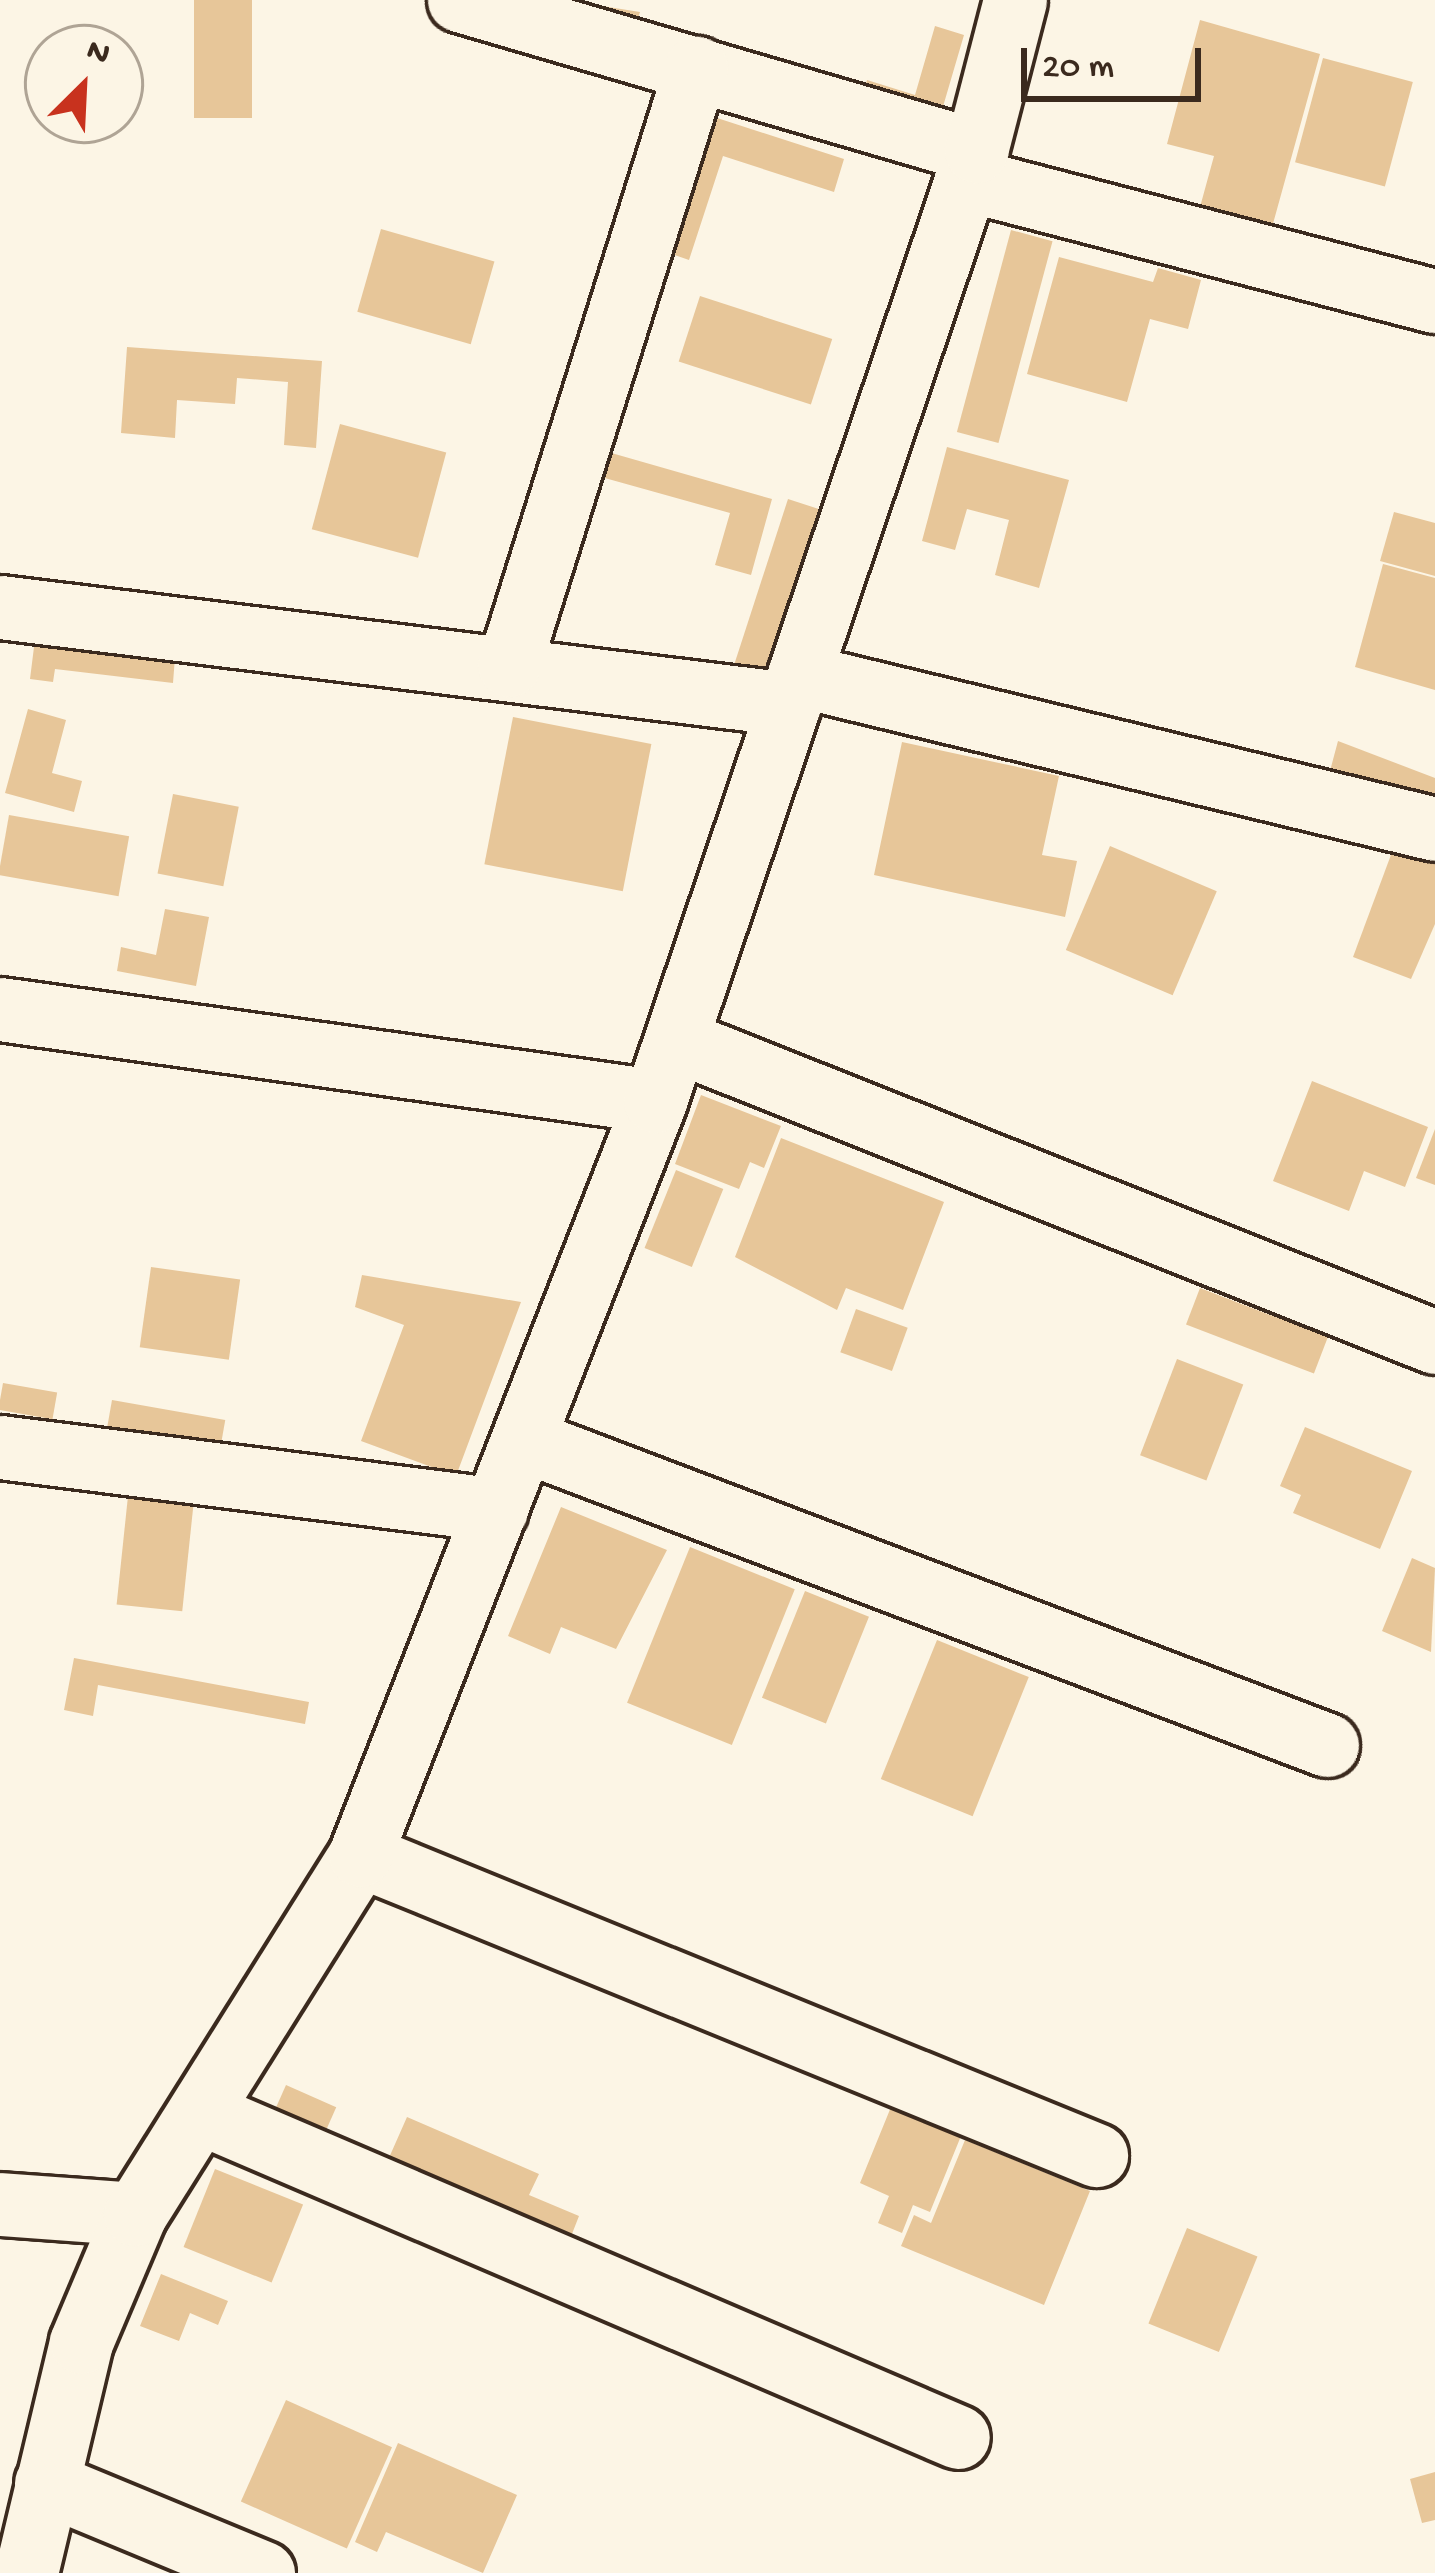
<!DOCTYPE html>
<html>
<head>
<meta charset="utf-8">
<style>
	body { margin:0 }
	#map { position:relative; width:1435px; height:2573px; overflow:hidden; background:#fcf5e5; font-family:"Gochi Hand",sans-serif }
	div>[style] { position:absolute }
	.building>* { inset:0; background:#e7c699; transform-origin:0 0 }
	.roads { filter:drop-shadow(3px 0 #3b2a1e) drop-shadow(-3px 0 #3b2a1e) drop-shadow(0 3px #3b2a1e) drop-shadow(0 -3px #3b2a1e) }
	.minor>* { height:63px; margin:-31.5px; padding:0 31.5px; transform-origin:31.5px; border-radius:31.5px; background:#fcf5e5 }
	span { translate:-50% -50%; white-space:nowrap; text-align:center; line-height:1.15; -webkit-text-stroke:9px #fcf5e5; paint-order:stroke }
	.north { position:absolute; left:24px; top:24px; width:120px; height:120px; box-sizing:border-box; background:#fcf5e5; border:3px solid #afa495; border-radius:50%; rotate:24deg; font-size:33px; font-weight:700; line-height:48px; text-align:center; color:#3b2a1e }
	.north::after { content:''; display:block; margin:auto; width:42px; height:54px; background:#c8321e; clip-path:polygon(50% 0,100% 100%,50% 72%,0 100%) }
	.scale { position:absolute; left:1021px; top:48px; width:180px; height:54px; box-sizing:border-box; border:6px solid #3b2a1e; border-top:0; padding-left:15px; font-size:36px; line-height:42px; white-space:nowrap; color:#3b2a1e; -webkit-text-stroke:9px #fcf5e5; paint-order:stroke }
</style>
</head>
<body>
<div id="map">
	<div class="building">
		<div style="left:194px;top:0;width:58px;height:118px"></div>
		<div style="clip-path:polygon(564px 0,640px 12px,632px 36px)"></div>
		<div style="clip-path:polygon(1200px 20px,1320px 54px,1269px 238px,1197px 218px,1214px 156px,1167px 144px)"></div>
		<div style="clip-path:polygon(935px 26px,964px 35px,937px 127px,860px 105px,867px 80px,915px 95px)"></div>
		<div style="left:1323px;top:58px;width:93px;height:108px;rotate:15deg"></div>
		<div style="clip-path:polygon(711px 116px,844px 159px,834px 192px,723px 156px,689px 260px,666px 252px)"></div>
		<div style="left:381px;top:229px;width:118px;height:86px;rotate:16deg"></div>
		<div style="left:1011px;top:230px;width:43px;height:209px;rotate:15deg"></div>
		<div style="clip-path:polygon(1059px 257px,1153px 282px,1158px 268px,1201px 280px,1188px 329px,1150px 319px,1127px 402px,1027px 374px)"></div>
		<div style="left:700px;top:296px;width:139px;height:69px;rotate:18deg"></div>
		<div style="clip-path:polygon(127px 347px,322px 361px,316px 448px,284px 445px,288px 382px,237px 378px,235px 404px,177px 400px,175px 438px,121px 433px)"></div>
		<div style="left:340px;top:424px;width:110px;height:109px;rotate:15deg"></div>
		<div style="clip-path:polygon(947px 447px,1069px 480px,1039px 588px,995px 575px,1009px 520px,967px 509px,955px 550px,922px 541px)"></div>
		<div style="clip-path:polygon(601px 450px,772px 499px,751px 575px,715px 565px,730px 513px,594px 475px)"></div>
		<div style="left:788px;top:499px;width:36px;height:174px;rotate:18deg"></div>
		<div style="clip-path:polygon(1394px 512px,1435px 523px,1435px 576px,1380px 561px)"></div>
		<div style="clip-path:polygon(1383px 564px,1435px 578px,1435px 690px,1355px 667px)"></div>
		<div style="clip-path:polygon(35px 639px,175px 657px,173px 683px,55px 669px,53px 682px,30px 679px)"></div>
		<div style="clip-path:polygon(28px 709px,66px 720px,52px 773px,82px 781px,74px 812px,5px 793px)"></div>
		<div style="left:513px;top:717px;width:141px;height:150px;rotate:11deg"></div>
		<div style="clip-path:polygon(1338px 741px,1435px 778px,1435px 801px,1330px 771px)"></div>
		<div style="clip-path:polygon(902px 742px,1059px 776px,1042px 855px,1077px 861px,1065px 917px,874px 875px)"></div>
		<div style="left:173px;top:794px;width:67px;height:81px;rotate:11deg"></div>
		<div style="left:9px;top:815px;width:122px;height:61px;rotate:10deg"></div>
		<div style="clip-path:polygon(1395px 844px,1435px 859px,1435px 924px,1411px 979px,1353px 957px)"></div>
		<div style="left:1110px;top:846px;width:116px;height:113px;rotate:23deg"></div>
		<div style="clip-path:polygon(165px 909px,209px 917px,196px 986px,117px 971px,121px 947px,156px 955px)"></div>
		<div style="clip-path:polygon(1312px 1081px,1428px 1127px,1405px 1187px,1364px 1171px,1349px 1211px,1273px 1181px)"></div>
		<div style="clip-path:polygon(701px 1095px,781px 1126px,764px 1168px,750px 1162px,739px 1189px,675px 1164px)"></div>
		<div style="clip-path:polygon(1435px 1129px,1435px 1185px,1416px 1178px)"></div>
		<div style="clip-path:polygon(781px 1138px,944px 1202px,903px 1310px,846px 1288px,837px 1310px,735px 1257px)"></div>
		<div style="left:676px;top:1170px;width:51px;height:84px;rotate:22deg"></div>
		<div style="left:151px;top:1267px;width:90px;height:81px;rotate:8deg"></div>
		<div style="clip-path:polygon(362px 1275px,521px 1302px,456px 1476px,361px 1441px,404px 1325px,355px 1307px)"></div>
		<div style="left:1200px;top:1288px;width:137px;height:39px;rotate:21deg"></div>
		<div style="left:856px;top:1309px;width:55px;height:46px;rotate:20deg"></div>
		<div style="left:1177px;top:1359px;width:71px;height:103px;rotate:21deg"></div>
		<div style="left:3px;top:1383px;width:55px;height:27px;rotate:10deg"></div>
		<div style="left:112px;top:1400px;width:115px;height:33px;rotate:10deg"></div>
		<div style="clip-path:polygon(1305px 1427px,1412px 1471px,1380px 1549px,1293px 1513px,1301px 1495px,1280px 1486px)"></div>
		<div style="left:128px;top:1496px;width:66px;height:109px;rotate:6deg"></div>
		<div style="clip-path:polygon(561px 1507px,667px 1550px,616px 1649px,561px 1627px,550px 1654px,508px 1636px)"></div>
		<div style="left:690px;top:1547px;width:113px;height:168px;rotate:22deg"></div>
		<div style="clip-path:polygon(1412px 1558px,1435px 1568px,1431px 1652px,1382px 1631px)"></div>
		<div style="left:805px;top:1591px;width:69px;height:115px;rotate:22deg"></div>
		<div style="left:937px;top:1640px;width:99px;height:150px;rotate:22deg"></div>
		<div style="clip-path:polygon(74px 1658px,309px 1702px,305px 1724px,98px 1685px,93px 1716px,64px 1710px)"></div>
		<div style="left:286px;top:2085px;width:55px;height:33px;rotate:24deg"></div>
		<div style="clip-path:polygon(891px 2107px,961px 2136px,930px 2212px,913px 2205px,902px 2233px,878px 2223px,889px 2196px,860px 2183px)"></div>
		<div style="clip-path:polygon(407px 2117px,539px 2174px,529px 2195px,579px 2216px,570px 2239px,388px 2160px)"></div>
		<div style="clip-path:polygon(965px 2140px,1090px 2191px,1044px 2305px,901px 2246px,914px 2215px,931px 2223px)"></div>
		<div style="left:215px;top:2169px;width:95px;height:84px;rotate:22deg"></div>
		<div style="left:1187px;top:2228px;width:76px;height:103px;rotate:22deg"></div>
		<div style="clip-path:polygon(161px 2274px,228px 2301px,218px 2325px,190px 2313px,179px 2341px,140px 2326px)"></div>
		<div style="left:286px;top:2400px;width:116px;height:111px;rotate:24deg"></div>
		<div style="clip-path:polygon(398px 2443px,517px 2495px,483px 2573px,386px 2532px,377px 2552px,355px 2542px)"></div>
		<div style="clip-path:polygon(1435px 2472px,1435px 2520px,1422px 2523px,1410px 2479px)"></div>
	</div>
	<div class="roads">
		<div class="minor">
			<div style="left:459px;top:0;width:539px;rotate:16.28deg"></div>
			<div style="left:966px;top:179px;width:485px;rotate:14.6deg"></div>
			<div style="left:0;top:607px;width:795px;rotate:7.01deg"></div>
			<div style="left:509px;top:665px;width:626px;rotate:-72.61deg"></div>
			<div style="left:799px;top:675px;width:654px;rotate:13.61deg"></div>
			<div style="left:0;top:1009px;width:661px;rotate:8deg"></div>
			<div style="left:676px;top:1040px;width:817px;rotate:21.7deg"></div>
			<div style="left:524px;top:1440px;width:859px;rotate:20.8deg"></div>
			<div style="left:0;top:1447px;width:500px;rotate:7.2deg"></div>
			<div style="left:360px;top:1855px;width:795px;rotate:22.18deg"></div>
			<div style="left:204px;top:2114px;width:820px;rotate:23.19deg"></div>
			<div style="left:0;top:2204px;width:135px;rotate:4.2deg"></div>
			<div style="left:46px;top:2483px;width:235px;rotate:22.5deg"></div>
			<div style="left:26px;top:2573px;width:237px;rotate:-76.6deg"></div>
			<div style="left:81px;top:2342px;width:139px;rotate:-67.1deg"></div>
			<div style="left:135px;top:2214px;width:424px;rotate:-57.9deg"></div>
			<div style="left:360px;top:1855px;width:810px;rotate:-68.63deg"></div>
			<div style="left:655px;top:1101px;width:1003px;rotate:-71.33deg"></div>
			<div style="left:976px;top:151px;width:156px;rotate:-75.5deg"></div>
		</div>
	</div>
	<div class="north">N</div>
	<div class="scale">20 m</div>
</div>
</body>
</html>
